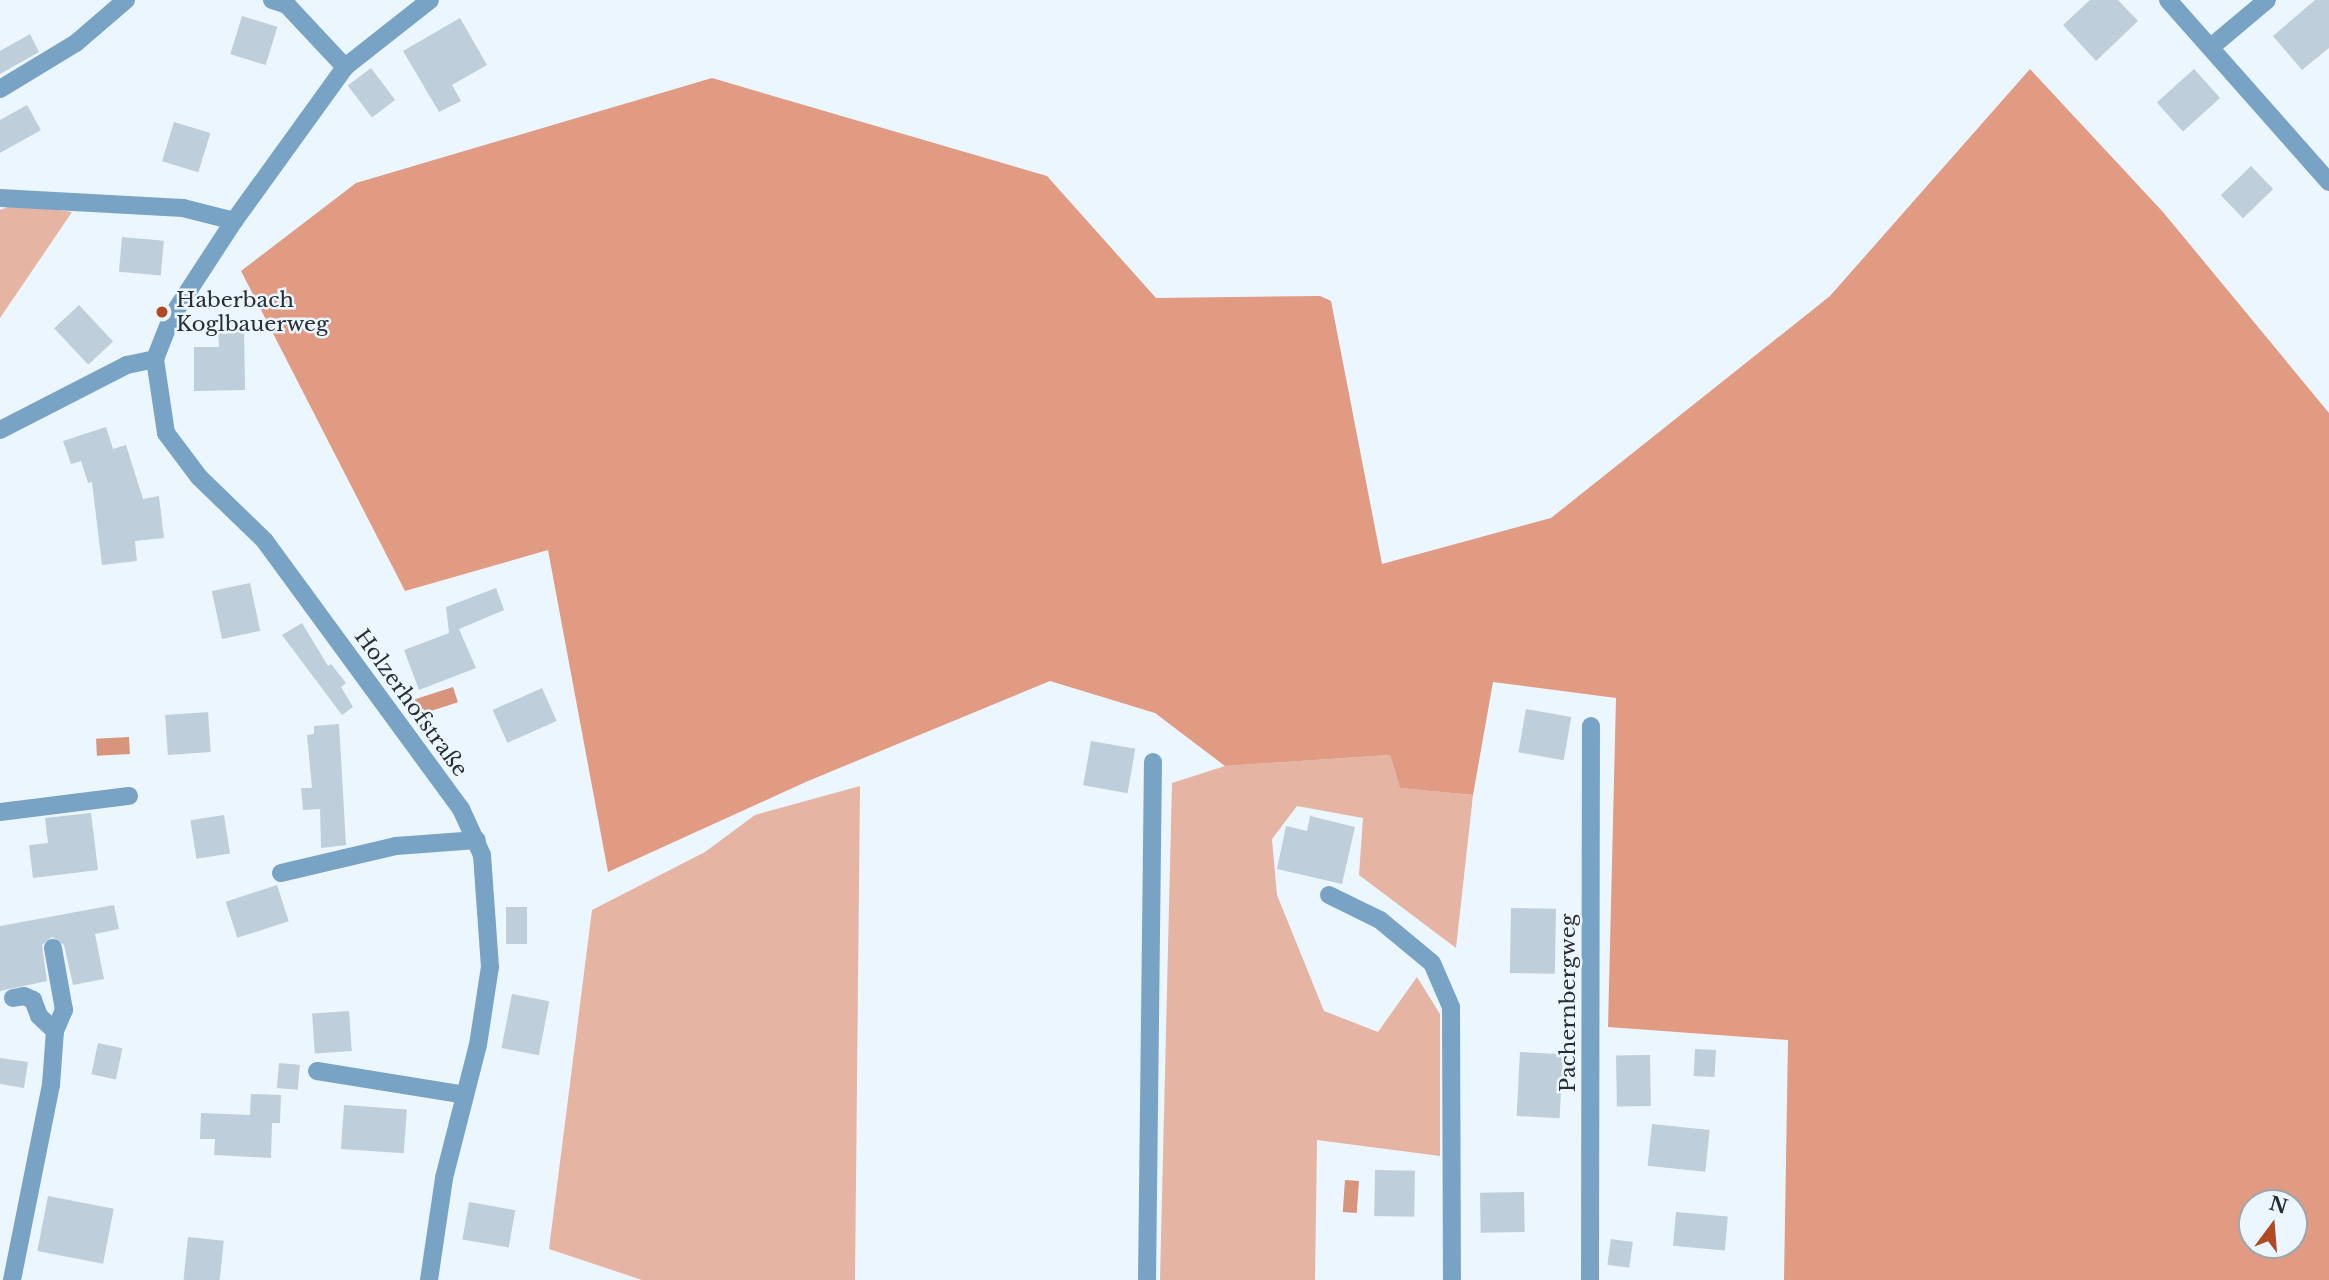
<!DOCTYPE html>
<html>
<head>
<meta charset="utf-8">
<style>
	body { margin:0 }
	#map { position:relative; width:2329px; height:1280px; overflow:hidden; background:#ecf6fe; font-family:"Libre Baskerville",serif }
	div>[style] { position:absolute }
	.green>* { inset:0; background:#e6b4a2 }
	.forest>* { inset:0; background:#e19b83 }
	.water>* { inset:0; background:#d9947c; transform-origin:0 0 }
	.building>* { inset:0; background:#bfcedb; transform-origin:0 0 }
	.minor>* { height:18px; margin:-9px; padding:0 9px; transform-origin:9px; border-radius:9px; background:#79a3c5 }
	.dots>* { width:19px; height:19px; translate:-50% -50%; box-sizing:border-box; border:4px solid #ecf6fe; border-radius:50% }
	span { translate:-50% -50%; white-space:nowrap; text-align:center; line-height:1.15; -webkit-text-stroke:5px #ecf6fe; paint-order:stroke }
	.poi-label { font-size:21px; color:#282e33 }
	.left { translate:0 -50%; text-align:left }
	.street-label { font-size:21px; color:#282e33 }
	.north { position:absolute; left:2238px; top:1189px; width:70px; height:70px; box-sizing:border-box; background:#ecf6fe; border:2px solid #9ea6ad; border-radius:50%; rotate:16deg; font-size:19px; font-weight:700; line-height:28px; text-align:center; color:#282e33 }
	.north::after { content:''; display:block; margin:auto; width:24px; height:32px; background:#b14a23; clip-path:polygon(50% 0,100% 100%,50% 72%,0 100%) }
</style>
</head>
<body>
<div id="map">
	<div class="green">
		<div style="clip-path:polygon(16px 204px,72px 212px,0 318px,0 210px)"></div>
		<div style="clip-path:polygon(1390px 755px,1400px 788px,1473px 795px,1456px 948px,1359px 875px,1363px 818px,1297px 806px,1272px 839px,1277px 895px,1324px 1011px,1378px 1032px,1417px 977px,1440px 1014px,1440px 1156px,1317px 1140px,1315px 1280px,1160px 1280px,1172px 783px,1225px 766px)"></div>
		<div style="clip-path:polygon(860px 786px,855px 1280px,642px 1280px,549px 1249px,592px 910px,705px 852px,755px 815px)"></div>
	</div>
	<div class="forest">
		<div style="clip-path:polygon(evenodd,2030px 69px,2163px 212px,2329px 413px,2329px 1280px,1784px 1280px,1788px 1040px,1608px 1027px,1616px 698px,1493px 682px,1473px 795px,1400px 788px,1390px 755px,1225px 766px,1155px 713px,1050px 681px,808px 781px,608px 872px,548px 550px,405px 591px,241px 271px,356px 183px,712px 78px,1047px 176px,1156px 298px,1320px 296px,1331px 301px,1382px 564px,1551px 518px,1830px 296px,2030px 69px,2252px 1203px,2294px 1203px,2294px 1245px,2252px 1245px,2252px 1203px)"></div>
	</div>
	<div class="water">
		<div style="left:453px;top:687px;width:16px;height:40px;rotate:72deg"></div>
		<div style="left:129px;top:737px;width:17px;height:33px;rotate:87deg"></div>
		<div style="left:1345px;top:1180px;width:14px;height:32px;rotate:4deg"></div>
	</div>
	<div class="building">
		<div style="clip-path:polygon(2090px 0,2118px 0,2138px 21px,2096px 61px,2063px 25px)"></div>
		<div style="clip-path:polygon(2315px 0,2329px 0,2329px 48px,2302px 70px,2273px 36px)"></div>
		<div style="left:242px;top:16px;width:37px;height:40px;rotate:17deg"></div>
		<div style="clip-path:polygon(460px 18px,487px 65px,452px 85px,461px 101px,439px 112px,403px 51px)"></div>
		<div style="clip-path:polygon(30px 34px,39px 52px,0 74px,0 51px)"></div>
		<div style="left:371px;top:68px;width:40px;height:29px;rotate:53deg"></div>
		<div style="left:2194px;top:69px;width:39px;height:50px;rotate:48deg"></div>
		<div style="clip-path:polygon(27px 105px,41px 130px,0 153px,0 120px)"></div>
		<div style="left:174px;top:122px;width:38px;height:41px;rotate:17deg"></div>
		<div style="left:2251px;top:166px;width:32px;height:42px;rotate:46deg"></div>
		<div style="left:122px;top:237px;width:42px;height:35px;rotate:5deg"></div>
		<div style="left:79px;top:305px;width:50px;height:34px;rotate:47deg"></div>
		<div style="clip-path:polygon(218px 327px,244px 327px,245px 390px,194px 391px,194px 347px,219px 347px)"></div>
		<div style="clip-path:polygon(106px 427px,113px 449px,126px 445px,143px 499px,159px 496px,164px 538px,135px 541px,137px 561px,102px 565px,92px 482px,88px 483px,81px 461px,71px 464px,63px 441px)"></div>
		<div style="left:250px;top:583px;width:49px;height:39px;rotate:78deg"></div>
		<div style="clip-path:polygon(496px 588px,504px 610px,459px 629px,476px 668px,419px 690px,404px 650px,449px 633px,446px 607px)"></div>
		<div style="clip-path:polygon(302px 623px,328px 666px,331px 664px,346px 683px,341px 687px,353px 707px,342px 715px,282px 635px)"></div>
		<div style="left:542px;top:688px;width:36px;height:54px;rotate:66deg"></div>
		<div style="left:1526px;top:709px;width:46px;height:44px;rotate:10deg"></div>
		<div style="left:208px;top:712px;width:40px;height:43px;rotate:86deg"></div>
		<div style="clip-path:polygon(339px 724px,346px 845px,321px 848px,320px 809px,303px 810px,301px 788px,312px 788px,307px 735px,314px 734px,314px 726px)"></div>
		<div style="left:1091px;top:741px;width:45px;height:45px;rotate:10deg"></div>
		<div style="clip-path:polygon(91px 813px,98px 870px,33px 878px,29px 845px,48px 843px,45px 818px)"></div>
		<div style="left:224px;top:815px;width:39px;height:34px;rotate:81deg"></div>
		<div style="clip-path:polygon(1310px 816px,1355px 827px,1342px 884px,1277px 869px,1286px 826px,1307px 831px)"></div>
		<div style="left:277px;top:885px;width:38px;height:54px;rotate:72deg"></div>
		<div style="clip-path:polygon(114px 905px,119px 929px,95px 934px,104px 979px,73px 985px,64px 945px,52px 937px,42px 945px,47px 981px,0 991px,0 926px)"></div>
		<div style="left:506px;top:907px;width:21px;height:37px"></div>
		<div style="left:1511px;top:908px;width:45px;height:65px;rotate:1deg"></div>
		<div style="left:512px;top:994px;width:38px;height:55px;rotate:11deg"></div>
		<div style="left:349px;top:1011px;width:40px;height:37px;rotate:86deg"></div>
		<div style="left:98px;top:1043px;width:25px;height:32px;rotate:12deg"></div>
		<div style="left:1695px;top:1049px;width:21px;height:27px;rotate:3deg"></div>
		<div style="left:1520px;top:1052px;width:43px;height:64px;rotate:3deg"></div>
		<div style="left:1650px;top:1055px;width:51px;height:34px;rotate:89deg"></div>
		<div style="clip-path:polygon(0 1058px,28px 1062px,24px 1088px,0 1084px)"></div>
		<div style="left:279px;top:1063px;width:21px;height:25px;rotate:5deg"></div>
		<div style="clip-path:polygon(251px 1094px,281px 1095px,280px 1123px,272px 1123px,271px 1158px,214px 1155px,215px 1139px,200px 1139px,201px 1113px,250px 1115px)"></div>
		<div style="left:344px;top:1105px;width:63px;height:44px;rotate:4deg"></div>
		<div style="left:1652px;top:1124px;width:58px;height:42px;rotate:6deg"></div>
		<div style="left:1375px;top:1170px;width:40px;height:46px;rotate:1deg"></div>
		<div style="left:1524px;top:1192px;width:40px;height:44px;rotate:89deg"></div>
		<div style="left:48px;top:1196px;width:67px;height:56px;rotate:11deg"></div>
		<div style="left:469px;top:1202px;width:47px;height:38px;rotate:10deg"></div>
		<div style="left:1676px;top:1212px;width:52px;height:34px;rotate:5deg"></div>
		<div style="left:188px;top:1237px;width:36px;height:43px;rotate:6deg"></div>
		<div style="left:1611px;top:1239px;width:22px;height:26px;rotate:8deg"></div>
	</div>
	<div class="minor">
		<div style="left:272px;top:0;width:16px;rotate:18deg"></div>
		<div style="left:287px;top:5px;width:85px;rotate:46.9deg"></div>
		<div style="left:2168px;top:0;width:243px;rotate:48.5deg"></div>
		<div style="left:2211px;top:47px;width:73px;rotate:-40deg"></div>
		<div style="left:0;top:89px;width:89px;rotate:-31.2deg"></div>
		<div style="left:76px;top:43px;width:66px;rotate:-40.7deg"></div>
		<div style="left:0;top:198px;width:183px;rotate:3.1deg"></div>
		<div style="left:183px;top:208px;width:53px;rotate:14.3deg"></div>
		<div style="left:0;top:430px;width:143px;rotate:-27.1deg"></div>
		<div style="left:127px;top:365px;width:29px;rotate:-12deg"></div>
		<div style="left:0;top:812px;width:130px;rotate:-7.1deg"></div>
		<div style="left:281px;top:873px;width:118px;rotate:-13.2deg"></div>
		<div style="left:396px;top:846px;width:81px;rotate:-4.2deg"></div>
		<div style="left:1329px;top:895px;width:57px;rotate:26.1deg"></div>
		<div style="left:1380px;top:920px;width:67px;rotate:39.6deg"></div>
		<div style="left:1432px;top:963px;width:48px;rotate:66.6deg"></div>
		<div style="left:1451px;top:1007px;width:273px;rotate:89.8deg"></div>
		<div style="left:13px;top:998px;width:11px;rotate:-10deg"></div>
		<div style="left:24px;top:996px;width:10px;rotate:24deg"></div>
		<div style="left:33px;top:1000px;width:17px;rotate:69deg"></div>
		<div style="left:39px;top:1016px;width:22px;rotate:43deg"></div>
		<div style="left:317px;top:1071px;width:150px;rotate:9.2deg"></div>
		<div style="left:12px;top:1280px;width:199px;rotate:-78.7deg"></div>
		<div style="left:51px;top:1085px;width:54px;rotate:-85.8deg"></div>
		<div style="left:55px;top:1031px;width:23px;rotate:-67deg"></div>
		<div style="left:64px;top:1010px;width:63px;rotate:-100.1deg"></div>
		<div style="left:429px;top:1280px;width:103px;rotate:-81.6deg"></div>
		<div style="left:444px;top:1178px;width:137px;rotate:-75.7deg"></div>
		<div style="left:478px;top:1045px;width:79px;rotate:-81.3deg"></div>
		<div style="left:490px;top:967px;width:112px;rotate:-94.1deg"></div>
		<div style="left:482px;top:855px;width:51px;rotate:-114.5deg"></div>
		<div style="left:461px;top:809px;width:332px;rotate:-126.2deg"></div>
		<div style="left:265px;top:541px;width:92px;rotate:-135.9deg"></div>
		<div style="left:199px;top:477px;width:55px;rotate:-126.9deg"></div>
		<div style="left:166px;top:433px;width:75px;rotate:-98.5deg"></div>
		<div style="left:155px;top:359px;width:46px;rotate:-68.4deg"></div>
		<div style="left:172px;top:316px;width:113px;rotate:-56.9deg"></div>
		<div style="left:234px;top:221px;width:190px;rotate:-54.2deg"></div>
		<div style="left:345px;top:67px;width:108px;rotate:-38.2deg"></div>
		<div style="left:1147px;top:1280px;width:518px;rotate:-89.34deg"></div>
		<div style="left:1590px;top:1280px;width:554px;rotate:-89.9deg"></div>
	</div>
	<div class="dots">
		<div style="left:162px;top:312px;background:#b14a23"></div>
	</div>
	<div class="poi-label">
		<span class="left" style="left:176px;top:312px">Haberbach<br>Koglbauerweg</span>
	</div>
	<div class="street-label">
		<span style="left:411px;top:703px;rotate:54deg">Holzerhofstraße</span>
		<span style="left:1568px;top:1003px;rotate:-90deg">Pachernbergweg</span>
	</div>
	<div class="north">N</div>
</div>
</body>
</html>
